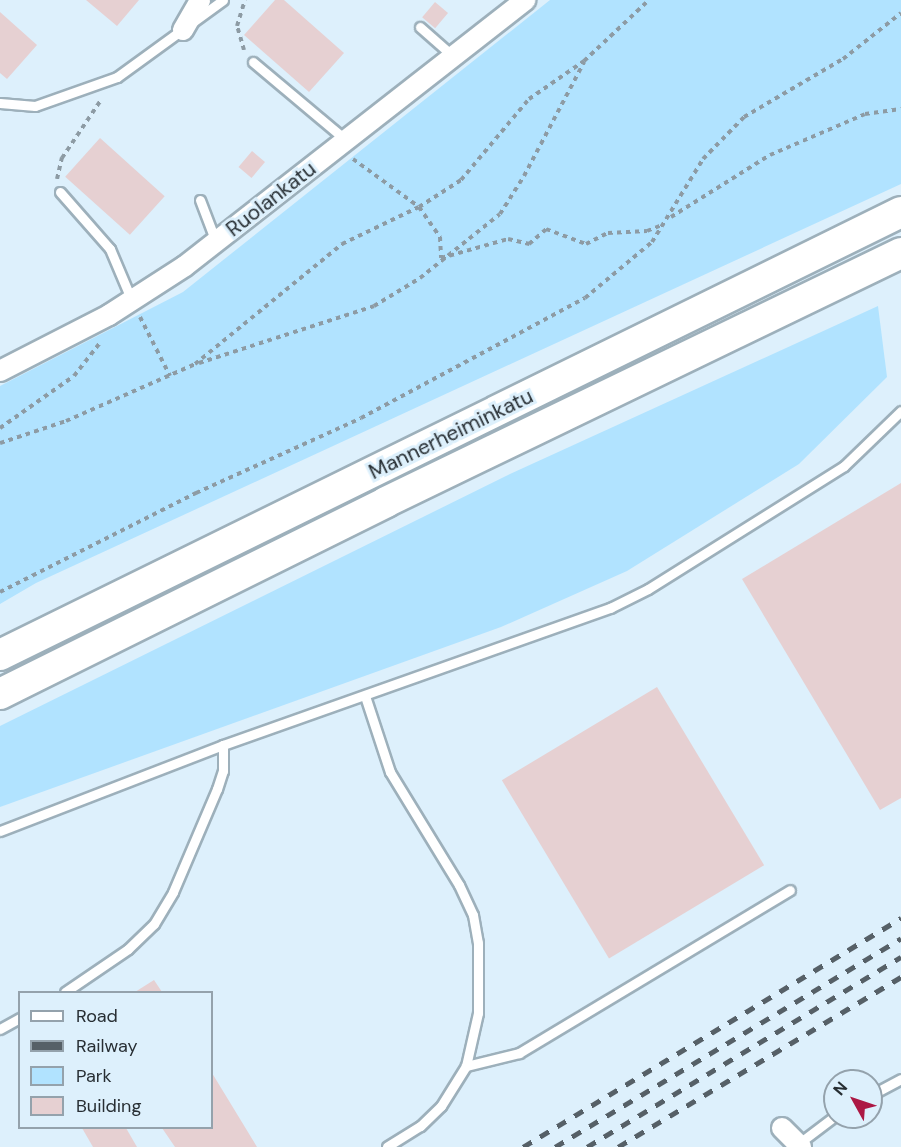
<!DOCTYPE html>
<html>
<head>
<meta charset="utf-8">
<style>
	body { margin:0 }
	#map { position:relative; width:901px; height:1147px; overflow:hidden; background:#ddf0fc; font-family:"DM Sans",sans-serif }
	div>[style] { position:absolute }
	.green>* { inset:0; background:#b1e3ff }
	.building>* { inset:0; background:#e6d0d2; transform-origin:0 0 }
	.path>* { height:4px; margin-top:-2px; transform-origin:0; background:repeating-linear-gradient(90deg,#8d9ba4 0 4.5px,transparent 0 9px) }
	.roads { filter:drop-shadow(2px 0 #9db0bb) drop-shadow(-2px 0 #9db0bb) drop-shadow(0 2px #9db0bb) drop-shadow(0 -2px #9db0bb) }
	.lane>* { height:9px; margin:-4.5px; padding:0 4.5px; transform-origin:4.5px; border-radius:4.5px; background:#fff }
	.street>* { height:20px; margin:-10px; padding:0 10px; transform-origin:10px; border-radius:10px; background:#fff }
	.primary>* { height:30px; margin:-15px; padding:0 15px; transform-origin:15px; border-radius:15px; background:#fff }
	.rail>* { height:4.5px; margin-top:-2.25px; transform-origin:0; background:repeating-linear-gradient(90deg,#566067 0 10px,transparent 0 20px) }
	span { translate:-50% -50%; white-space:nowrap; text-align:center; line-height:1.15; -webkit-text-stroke:6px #ddf0fc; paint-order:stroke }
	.street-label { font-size:21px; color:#272e33 }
	.legend { position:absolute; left:18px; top:991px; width:195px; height:138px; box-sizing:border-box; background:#ddf0fc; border:2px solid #94a2ac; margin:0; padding:8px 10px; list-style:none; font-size:18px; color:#272e33 }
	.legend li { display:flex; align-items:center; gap:12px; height:30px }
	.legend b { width:30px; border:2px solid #94a2ac }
	.north { position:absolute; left:823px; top:1069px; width:60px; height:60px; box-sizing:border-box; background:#ddf0fc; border:2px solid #94a2ac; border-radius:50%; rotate:310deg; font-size:16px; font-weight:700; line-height:24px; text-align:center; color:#272e33 }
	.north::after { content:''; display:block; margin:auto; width:21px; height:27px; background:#ac1844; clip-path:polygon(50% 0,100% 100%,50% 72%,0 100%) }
</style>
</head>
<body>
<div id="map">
	<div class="green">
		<div style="clip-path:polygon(550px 0,901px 0,901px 184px,36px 583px,0 604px,0 386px,183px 292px)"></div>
		<div style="clip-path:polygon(878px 306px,887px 377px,799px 464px,627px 571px,501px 627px,0 807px,0 726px,510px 474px)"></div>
	</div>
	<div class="building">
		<div style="clip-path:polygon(86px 0,139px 0,117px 26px)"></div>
		<div style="clip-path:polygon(275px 0,284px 0,344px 53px,309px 92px,244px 35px)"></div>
		<div style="left:435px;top:2px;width:17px;height:20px;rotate:40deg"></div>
		<div style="clip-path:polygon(0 12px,37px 45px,7px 79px,0 73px)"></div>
		<div style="left:100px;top:138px;width:87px;height:52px;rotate:42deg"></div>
		<div style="left:252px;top:151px;width:17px;height:21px;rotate:40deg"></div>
		<div style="clip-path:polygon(901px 483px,901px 798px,880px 810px,742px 579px)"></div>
		<div style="left:657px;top:687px;width:208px;height:181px;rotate:59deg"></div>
		<div style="clip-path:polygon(154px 980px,162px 992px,135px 992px)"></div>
		<div style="clip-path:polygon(212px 1073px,257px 1147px,175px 1147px,162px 1128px,212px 1128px)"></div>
		<div style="clip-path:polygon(82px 1128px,126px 1128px,137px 1147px,93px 1147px)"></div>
	</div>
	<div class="path">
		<div style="left:244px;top:50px;width:25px;rotate:-106deg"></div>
		<div style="left:237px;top:26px;width:27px;rotate:-73deg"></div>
		<div style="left:353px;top:159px;width:82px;rotate:36deg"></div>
		<div style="left:419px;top:207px;width:37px;rotate:55deg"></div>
		<div style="left:440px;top:237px;width:21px;rotate:87deg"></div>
		<div style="left:441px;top:258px;width:70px;rotate:-15.8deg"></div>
		<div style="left:508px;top:239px;width:22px;rotate:13deg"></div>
		<div style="left:529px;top:244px;width:23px;rotate:-41deg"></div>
		<div style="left:546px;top:229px;width:43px;rotate:20.6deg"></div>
		<div style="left:586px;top:244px;width:25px;rotate:-27deg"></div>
		<div style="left:608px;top:233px;width:39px;rotate:-3deg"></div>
		<div style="left:647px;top:231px;width:18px;rotate:-22deg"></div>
		<div style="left:57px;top:179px;width:22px;rotate:-77deg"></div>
		<div style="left:62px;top:158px;width:70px;rotate:-56.1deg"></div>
		<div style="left:671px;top:217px;width:117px;rotate:-32.1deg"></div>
		<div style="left:770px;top:155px;width:103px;rotate:-23.3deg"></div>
		<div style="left:865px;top:114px;width:36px;rotate:-8deg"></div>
		<div style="left:140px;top:317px;width:66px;rotate:63deg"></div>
		<div style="left:199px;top:363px;width:184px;rotate:-18deg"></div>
		<div style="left:374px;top:306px;width:54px;rotate:-31.3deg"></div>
		<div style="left:420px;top:278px;width:102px;rotate:-38.7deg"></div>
		<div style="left:500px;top:214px;width:45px;rotate:-57.7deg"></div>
		<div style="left:524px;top:176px;width:129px;rotate:-62.2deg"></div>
		<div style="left:0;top:428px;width:90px;rotate:-35.1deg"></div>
		<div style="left:74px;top:376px;width:41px;rotate:-52deg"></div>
		<div style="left:0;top:443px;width:70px;rotate:-18.4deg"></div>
		<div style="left:66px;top:421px;width:141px;rotate:-23.8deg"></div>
		<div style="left:195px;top:364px;width:190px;rotate:-39.2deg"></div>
		<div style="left:342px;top:244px;width:85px;rotate:-25.7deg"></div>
		<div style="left:419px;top:207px;width:50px;rotate:-32.7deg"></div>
		<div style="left:461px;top:180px;width:106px;rotate:-50deg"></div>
		<div style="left:529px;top:99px;width:67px;rotate:-34.6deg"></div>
		<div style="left:584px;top:61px;width:89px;rotate:-43.2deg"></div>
		<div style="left:0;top:592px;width:220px;rotate:-26.8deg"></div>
		<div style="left:196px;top:493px;width:181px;rotate:-24.4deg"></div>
		<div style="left:361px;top:418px;width:254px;rotate:-28.2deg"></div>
		<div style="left:585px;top:298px;width:87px;rotate:-39.9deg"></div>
		<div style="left:652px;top:242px;width:97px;rotate:-58.4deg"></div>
		<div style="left:703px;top:159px;width:59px;rotate:-45.7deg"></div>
		<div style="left:744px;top:117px;width:115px;rotate:-30.4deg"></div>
		<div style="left:843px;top:59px;width:74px;rotate:-38.4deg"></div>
	</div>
	<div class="roads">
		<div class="lane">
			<div style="left:420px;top:27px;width:44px;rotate:41.3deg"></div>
			<div style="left:253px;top:62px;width:123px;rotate:40deg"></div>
			<div style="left:0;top:103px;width:35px;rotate:5deg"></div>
			<div style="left:35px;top:106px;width:87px;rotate:-19.5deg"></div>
			<div style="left:117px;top:77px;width:131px;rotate:-36deg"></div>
			<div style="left:60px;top:192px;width:76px;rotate:48.7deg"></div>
			<div style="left:110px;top:249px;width:56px;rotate:67.1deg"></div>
			<div style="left:200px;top:200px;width:45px;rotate:69.1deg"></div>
			<div style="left:365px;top:696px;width:80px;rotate:71.8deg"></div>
			<div style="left:390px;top:772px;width:132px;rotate:58.6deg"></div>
			<div style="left:459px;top:885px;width:33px;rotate:65deg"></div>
			<div style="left:473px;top:915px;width:28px;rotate:80deg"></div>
			<div style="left:478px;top:943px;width:70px;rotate:90deg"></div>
			<div style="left:478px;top:1013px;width:54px;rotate:102.8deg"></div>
			<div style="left:466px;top:1066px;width:47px;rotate:122deg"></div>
			<div style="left:441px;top:1106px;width:29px;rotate:136deg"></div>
			<div style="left:420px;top:1126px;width:39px;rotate:148deg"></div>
			<div style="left:0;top:831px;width:239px;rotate:-21.1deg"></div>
			<div style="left:223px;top:745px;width:411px;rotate:-19.5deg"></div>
			<div style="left:610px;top:608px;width:42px;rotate:-26.6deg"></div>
			<div style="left:648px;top:589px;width:231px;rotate:-32.1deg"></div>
			<div style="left:844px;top:466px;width:79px;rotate:-44deg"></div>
			<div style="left:65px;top:992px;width:76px;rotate:-34.3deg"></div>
			<div style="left:128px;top:949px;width:36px;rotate:-44deg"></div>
			<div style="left:154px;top:924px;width:37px;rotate:-59deg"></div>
			<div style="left:173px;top:892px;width:112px;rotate:-66.9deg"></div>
			<div style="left:217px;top:789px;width:19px;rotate:-72deg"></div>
			<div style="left:223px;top:771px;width:26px;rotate:-90deg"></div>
			<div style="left:0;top:1029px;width:23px;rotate:-29deg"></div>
			<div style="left:466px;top:1066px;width:55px;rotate:-13.8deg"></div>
			<div style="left:519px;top:1053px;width:316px;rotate:-31deg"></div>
			<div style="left:871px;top:1095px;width:34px;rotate:-28deg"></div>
			<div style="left:798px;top:1144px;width:46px;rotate:-37.1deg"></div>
		</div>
		<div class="street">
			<div style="left:183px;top:30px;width:34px;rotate:-60deg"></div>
			<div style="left:0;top:371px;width:123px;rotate:-27.2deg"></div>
			<div style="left:109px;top:315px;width:90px;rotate:-32.8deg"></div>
			<div style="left:185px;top:266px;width:432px;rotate:-38deg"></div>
			<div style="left:782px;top:1128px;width:27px;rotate:45deg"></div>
		</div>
		<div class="primary">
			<div style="left:0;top:655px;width:1004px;rotate:-26.18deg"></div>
			<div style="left:0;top:694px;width:431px;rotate:-26.4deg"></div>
			<div style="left:386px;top:502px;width:572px;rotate:-25.8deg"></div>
		</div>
	</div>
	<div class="rail">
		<div style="left:523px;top:1147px;width:442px;rotate:-31.2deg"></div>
		<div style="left:555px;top:1147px;width:404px;rotate:-31.1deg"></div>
		<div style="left:587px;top:1147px;width:367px;rotate:-31.2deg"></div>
		<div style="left:618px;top:1147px;width:330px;rotate:-31deg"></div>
	</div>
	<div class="street-label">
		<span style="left:271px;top:199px;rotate:-38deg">Ruolankatu</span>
		<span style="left:451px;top:434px;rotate:-26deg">Mannerheiminkatu</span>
	</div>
	<ul class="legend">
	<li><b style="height:8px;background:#fff"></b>Road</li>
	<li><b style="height:8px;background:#566067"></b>Railway</li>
	<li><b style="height:16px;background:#b1e3ff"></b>Park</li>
	<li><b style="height:16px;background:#e6d0d2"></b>Building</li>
	</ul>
	<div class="north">N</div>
</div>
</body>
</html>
